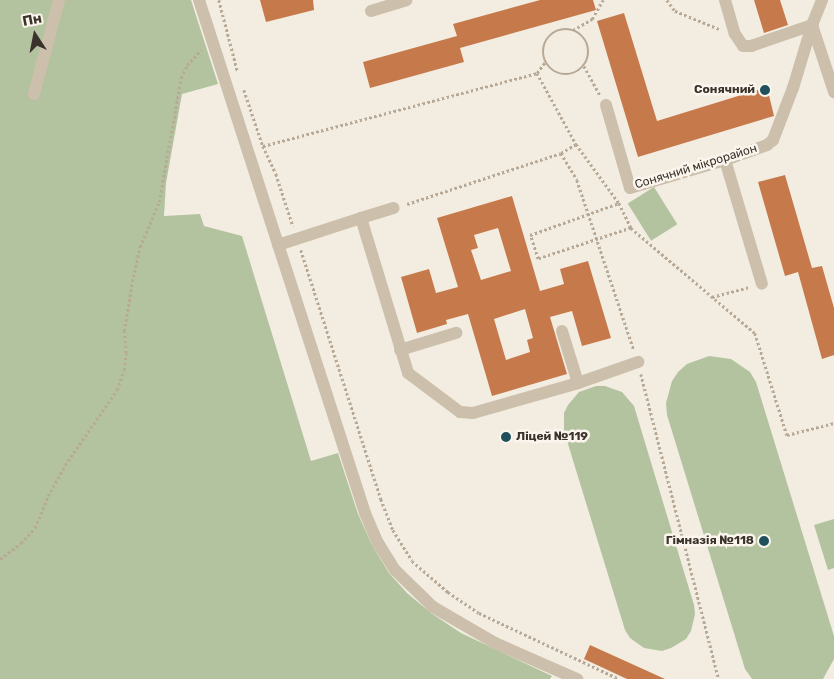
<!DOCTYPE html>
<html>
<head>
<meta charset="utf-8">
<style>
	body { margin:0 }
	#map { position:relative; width:834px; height:679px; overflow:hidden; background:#f3ede1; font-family:Rubik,sans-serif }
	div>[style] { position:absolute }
	.green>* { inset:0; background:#b3c3a0; transform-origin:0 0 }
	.building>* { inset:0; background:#c67a4c }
	.path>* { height:2.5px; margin-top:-1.25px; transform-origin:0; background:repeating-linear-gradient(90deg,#b8a996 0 2.5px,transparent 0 5px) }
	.path>.ring { margin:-1.25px; padding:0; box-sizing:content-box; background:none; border:2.5px solid #b8a996; border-radius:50% }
	.minor>* { height:12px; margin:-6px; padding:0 6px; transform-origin:6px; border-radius:6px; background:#ccbfac }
	.dots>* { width:14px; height:14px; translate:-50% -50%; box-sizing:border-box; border:2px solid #fbf6ed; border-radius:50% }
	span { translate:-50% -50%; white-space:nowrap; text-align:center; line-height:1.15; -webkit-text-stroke:5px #fbf6ed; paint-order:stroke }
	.poi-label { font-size:12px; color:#3a322b; font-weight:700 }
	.right { translate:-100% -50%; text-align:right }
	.left { translate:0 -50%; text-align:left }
	.street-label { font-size:12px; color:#3a322b }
	.north { position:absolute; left:10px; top:10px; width:50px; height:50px; -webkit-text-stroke:4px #fbf6ed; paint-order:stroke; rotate:349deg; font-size:14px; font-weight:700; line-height:20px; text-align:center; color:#3a322b }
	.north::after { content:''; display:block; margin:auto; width:18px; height:22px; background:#3a322b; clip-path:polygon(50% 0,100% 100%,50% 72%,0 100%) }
</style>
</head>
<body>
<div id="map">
	<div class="green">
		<div style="clip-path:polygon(0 0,191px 0,218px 84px,182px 94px,166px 183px,164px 216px,200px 214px,204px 226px,242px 236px,311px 461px,338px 453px,358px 514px,372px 545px,389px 573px,407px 593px,431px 613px,461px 633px,552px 676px,550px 679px,0 679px)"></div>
		<div style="left:654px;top:187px;width:44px;height:31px;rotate:58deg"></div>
		<div style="clip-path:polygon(709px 356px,731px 359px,750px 372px,756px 382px,834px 636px,834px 659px,823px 679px,752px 679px,745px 669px,667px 415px,666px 403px,672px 381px,678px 372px,687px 364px)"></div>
		<div style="clip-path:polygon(596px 386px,605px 386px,622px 392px,634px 406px,694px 605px,695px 614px,691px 631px,686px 639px,671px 648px,662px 651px,644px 648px,630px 638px,625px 630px,564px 431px,564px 413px,568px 405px,579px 392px)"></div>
		<div style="clip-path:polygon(834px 519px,834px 568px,828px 570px,814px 525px)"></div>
	</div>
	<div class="building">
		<div style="clip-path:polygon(260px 0,313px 0,314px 10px,266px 22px)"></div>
		<div style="clip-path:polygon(540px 0,593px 0,596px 10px,460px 48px,464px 62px,370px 88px,363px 62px,457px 36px,453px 24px)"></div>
		<div style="clip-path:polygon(754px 0,780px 0,788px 25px,764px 33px)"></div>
		<div style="clip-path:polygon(624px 13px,657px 121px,767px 87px,774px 116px,638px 157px,597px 21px)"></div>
		<div style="clip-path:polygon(785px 175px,812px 268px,822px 266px,834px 308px,834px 355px,822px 359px,798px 272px,785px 276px,758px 182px)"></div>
		<div style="clip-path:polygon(evenodd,512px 196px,540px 291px,564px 284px,560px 269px,588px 261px,611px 338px,582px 346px,572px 311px,550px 317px,567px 374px,492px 396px,468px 314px,446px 320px,447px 324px,417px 333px,401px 277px,429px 269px,436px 293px,458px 287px,437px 218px,512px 196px,498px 228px,511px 271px,481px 280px,471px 250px,478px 248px,474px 235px,498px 228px,512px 196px,525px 309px,533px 338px,527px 340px,530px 352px,506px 360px,494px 319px,525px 309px)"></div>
		<div style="clip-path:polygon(590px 645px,665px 679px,627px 679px,584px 659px)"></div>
	</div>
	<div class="path">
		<div style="left:219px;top:0;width:75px;rotate:75.4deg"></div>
		<div style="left:667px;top:0;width:14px;rotate:54deg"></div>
		<div style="left:675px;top:11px;width:48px;rotate:22.2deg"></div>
		<div class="ring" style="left:543px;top:29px;width:43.5px;height:43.5px"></div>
		<div style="left:573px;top:30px;width:22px;rotate:-30deg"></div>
		<div style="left:592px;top:19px;width:22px;rotate:-60deg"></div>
		<div style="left:584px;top:66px;width:33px;rotate:61deg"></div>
		<div style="left:537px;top:73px;width:81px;rotate:61.2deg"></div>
		<div style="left:576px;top:144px;width:73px;rotate:53.9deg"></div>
		<div style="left:244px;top:90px;width:59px;rotate:71.3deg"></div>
		<div style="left:263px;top:146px;width:31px;rotate:65deg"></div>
		<div style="left:276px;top:174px;width:55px;rotate:71.9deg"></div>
		<div style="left:263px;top:146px;width:284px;rotate:-14.9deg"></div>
		<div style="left:537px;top:73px;width:15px;rotate:-53deg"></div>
		<div style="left:561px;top:153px;width:17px;rotate:-31deg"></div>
		<div style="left:619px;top:203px;width:28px;rotate:64deg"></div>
		<div style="left:631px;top:228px;width:98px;rotate:161.6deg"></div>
		<div style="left:538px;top:259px;width:25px;rotate:-108deg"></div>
		<div style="left:530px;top:235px;width:95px;rotate:-19.8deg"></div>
		<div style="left:407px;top:204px;width:162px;rotate:-18.3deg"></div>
		<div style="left:561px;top:153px;width:31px;rotate:59deg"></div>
		<div style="left:577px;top:180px;width:179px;rotate:71.5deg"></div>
		<div style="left:631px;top:228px;width:162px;rotate:40.3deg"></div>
		<div style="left:755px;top:333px;width:107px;rotate:72.6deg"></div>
		<div style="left:787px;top:435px;width:49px;rotate:-14.3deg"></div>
		<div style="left:301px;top:250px;width:262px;rotate:72.2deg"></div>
		<div style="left:381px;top:499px;width:33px;rotate:69deg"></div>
		<div style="left:393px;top:530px;width:36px;rotate:58deg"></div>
		<div style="left:412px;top:561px;width:48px;rotate:40.7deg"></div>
		<div style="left:448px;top:592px;width:37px;rotate:34deg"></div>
		<div style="left:479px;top:613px;width:155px;rotate:25.2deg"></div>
		<div style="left:712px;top:297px;width:39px;rotate:-15deg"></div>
		<div style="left:641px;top:374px;width:315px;rotate:75.7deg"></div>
		<div style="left:0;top:559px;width:26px;rotate:-37deg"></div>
		<div style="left:21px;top:543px;width:21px;rotate:-47deg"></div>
		<div style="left:35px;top:528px;width:35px;rotate:-68deg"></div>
		<div style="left:48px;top:496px;width:35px;rotate:-61deg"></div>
		<div style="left:65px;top:465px;width:91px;rotate:-55.3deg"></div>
		<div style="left:117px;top:390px;width:21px;rotate:-71deg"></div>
		<div style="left:124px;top:370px;width:17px;rotate:-83deg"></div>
		<div style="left:126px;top:353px;width:22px;rotate:-95deg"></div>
		<div style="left:124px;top:331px;width:55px;rotate:-80.5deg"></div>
		<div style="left:133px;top:277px;width:31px;rotate:-77deg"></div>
		<div style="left:140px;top:247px;width:49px;rotate:-67.1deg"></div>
		<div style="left:159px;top:202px;width:126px;rotate:-79.9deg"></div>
		<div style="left:181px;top:78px;width:14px;rotate:-65deg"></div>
		<div style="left:187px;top:65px;width:21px;rotate:-47deg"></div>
	</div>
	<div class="minor">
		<div style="left:199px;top:0;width:539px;rotate:72.07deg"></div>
		<div style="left:365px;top:513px;width:33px;rotate:67deg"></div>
		<div style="left:378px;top:543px;width:32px;rotate:58deg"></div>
		<div style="left:395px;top:570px;width:53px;rotate:44.2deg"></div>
		<div style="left:433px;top:607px;width:72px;rotate:30.1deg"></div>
		<div style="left:495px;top:643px;width:90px;rotate:23.7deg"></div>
		<div style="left:725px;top:0;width:35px;rotate:74deg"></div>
		<div style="left:735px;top:34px;width:14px;rotate:56deg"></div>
		<div style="left:743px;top:46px;width:8px"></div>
		<div style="left:751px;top:46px;width:65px;rotate:-19deg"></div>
		<div style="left:812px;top:25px;width:27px;rotate:-68deg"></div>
		<div style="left:371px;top:11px;width:37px;rotate:-17deg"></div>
		<div style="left:34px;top:94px;width:97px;rotate:-75.1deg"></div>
		<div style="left:606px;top:105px;width:86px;rotate:73.9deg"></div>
		<div style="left:630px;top:188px;width:99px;rotate:-16.4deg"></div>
		<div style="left:725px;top:160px;width:45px;rotate:-19.7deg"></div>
		<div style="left:767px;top:145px;width:8px;rotate:-40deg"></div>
		<div style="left:773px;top:140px;width:56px;rotate:-69deg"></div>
		<div style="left:793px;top:88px;width:66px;rotate:-73.2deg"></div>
		<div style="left:812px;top:25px;width:71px;rotate:71.8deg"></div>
		<div style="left:725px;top:160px;width:129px;rotate:73.4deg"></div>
		<div style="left:361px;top:218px;width:34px;rotate:-17deg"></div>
		<div style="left:278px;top:245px;width:87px;rotate:-18deg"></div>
		<div style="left:361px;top:218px;width:162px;rotate:73.1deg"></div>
		<div style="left:408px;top:373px;width:65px;rotate:36.9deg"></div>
		<div style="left:460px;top:412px;width:13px;rotate:4deg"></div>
		<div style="left:473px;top:413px;width:109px;rotate:-15.9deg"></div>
		<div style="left:578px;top:383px;width:64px;rotate:-19.3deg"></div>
		<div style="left:562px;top:331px;width:54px;rotate:72.9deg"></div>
		<div style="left:400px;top:350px;width:59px;rotate:-16.9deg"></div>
	</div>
	<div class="dots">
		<div style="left:765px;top:90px;background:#20505c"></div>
		<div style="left:506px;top:437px;background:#20505c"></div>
		<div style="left:764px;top:541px;background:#20505c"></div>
	</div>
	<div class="poi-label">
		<span class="right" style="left:755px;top:90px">Сонячний</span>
		<span class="left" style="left:516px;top:437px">Ліцей №119</span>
		<span class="right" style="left:754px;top:541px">Гімназія №118</span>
	</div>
	<div class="street-label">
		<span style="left:696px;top:167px;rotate:-17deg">Сонячний мікрорайон</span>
	</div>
	<div class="north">Пн</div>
</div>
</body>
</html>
